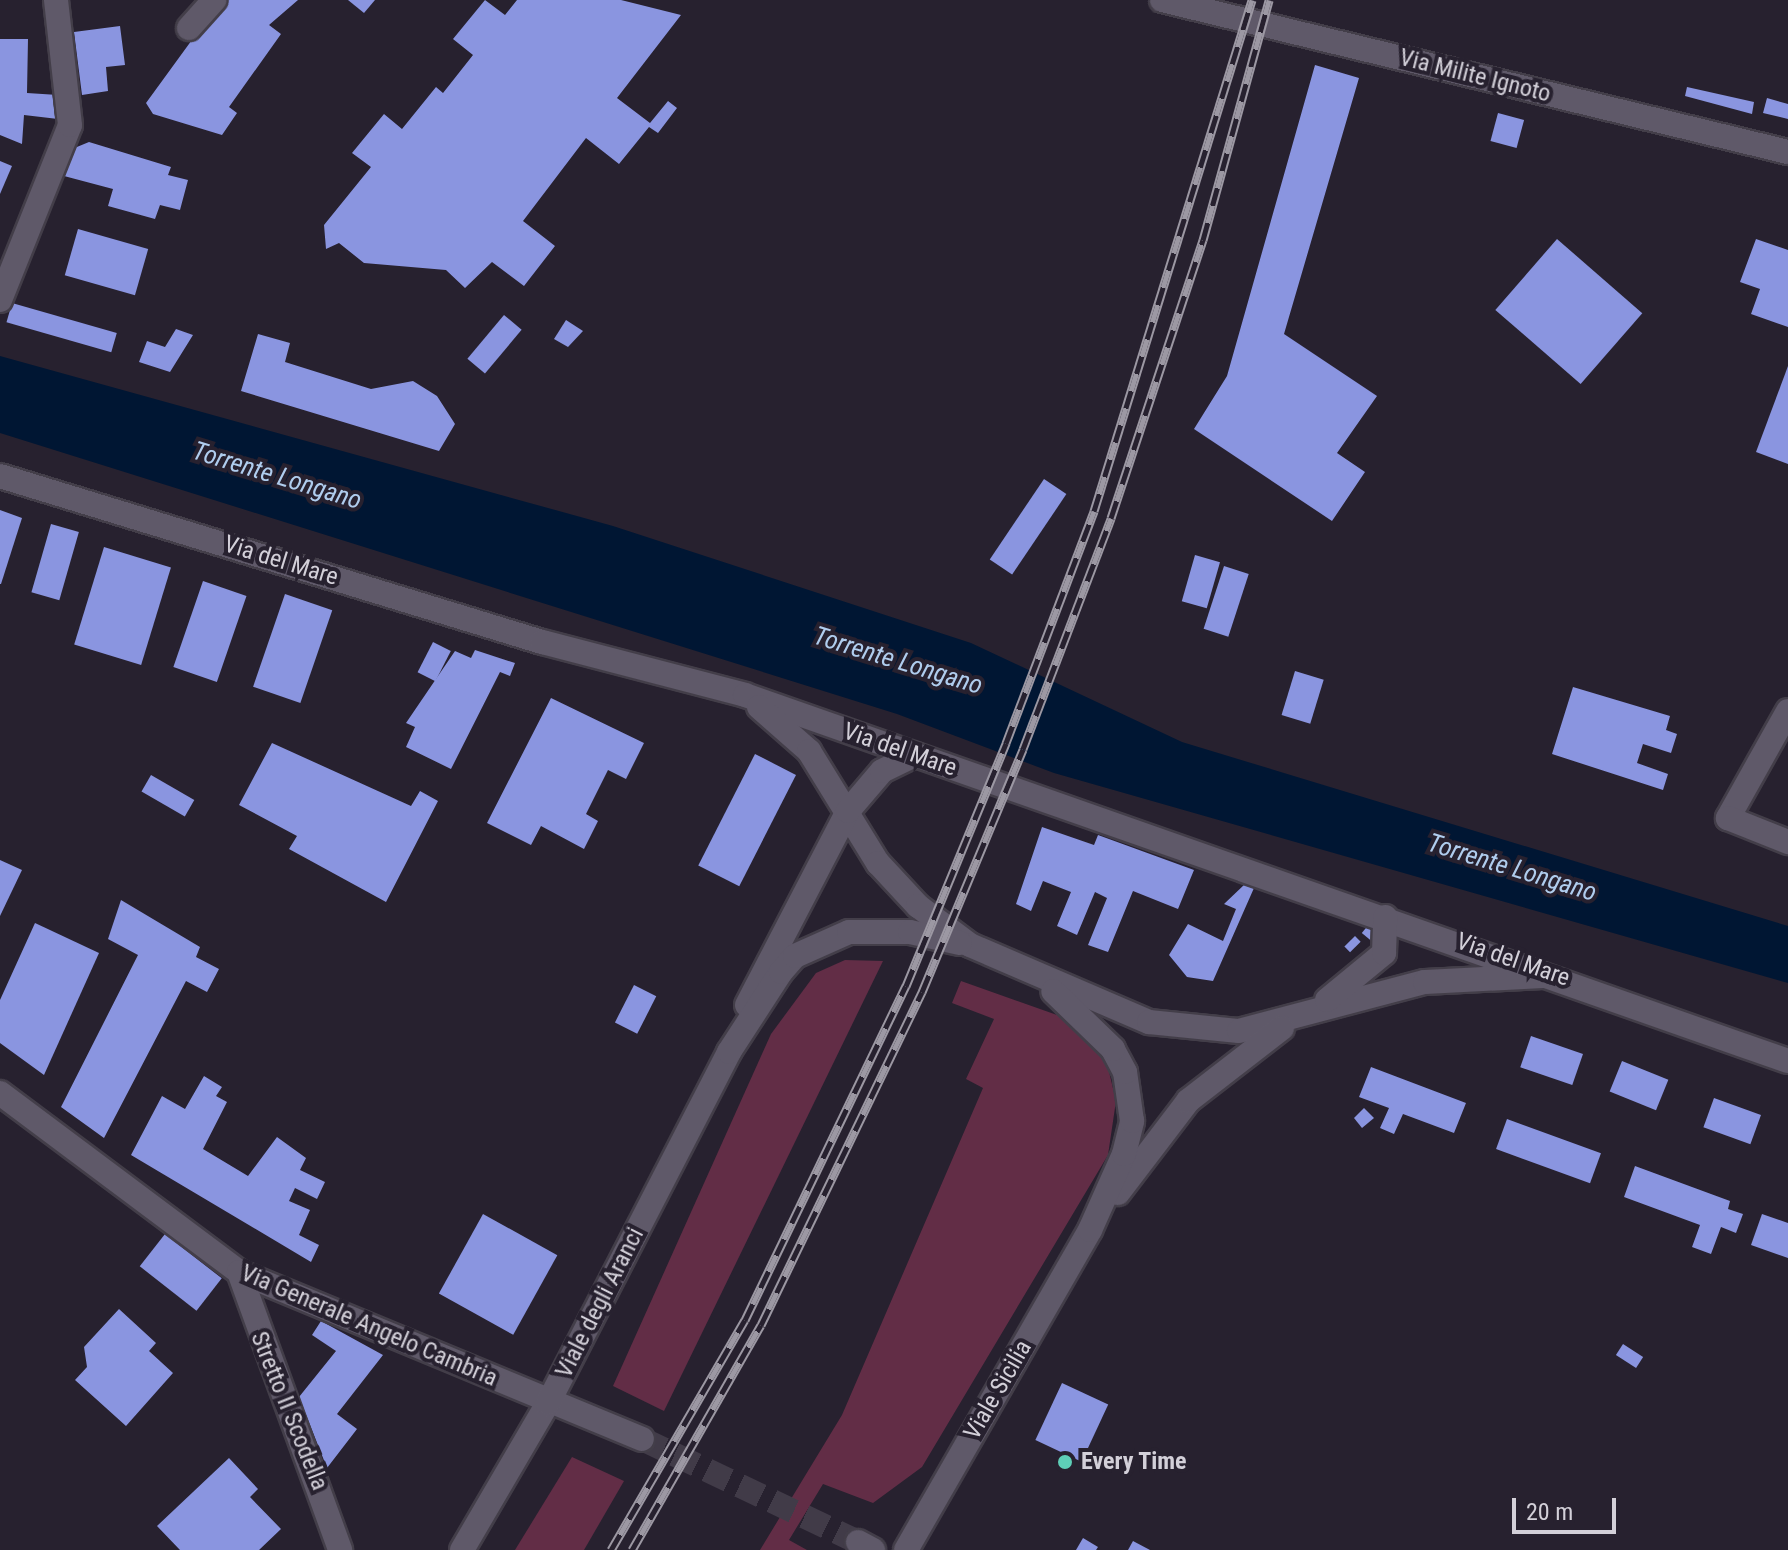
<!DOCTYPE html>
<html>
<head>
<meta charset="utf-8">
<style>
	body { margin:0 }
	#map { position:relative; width:1788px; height:1550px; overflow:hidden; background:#27212f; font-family:"Roboto Condensed",sans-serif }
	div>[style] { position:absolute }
	.green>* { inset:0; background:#622d46 }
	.water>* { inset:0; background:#001633 }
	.building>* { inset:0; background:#8a95e0; transform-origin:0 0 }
	.minor-tunnel>* { height:24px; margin-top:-12px; transform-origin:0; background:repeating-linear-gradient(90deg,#413b48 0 24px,transparent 0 36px) }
	.roads { filter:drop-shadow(2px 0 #433e49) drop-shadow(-2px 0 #433e49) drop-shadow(0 2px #433e49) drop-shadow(0 -2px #433e49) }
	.minor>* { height:24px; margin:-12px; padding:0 12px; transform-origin:12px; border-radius:12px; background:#5f5969 }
	.rail>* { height:9px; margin-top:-4.5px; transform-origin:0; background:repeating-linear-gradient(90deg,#27212f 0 18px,#9c98a3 0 36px); box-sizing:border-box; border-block:2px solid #9c98a3 }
	.dots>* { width:22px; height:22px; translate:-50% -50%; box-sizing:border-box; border:4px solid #27212f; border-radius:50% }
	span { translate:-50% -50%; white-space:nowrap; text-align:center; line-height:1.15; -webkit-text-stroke:8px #27212f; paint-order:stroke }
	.street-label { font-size:24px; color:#d3d0d9 }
	.poi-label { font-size:24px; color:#d3d0d9; font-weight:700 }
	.left { translate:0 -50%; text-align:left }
	.water-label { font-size:26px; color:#b0cdee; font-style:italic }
	.scale { position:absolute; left:1512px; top:1498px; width:104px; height:36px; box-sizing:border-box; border:4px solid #d3d0d9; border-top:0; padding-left:10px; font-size:24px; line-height:28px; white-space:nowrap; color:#d3d0d9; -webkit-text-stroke:6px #27212f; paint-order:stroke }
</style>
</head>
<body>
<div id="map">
	<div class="green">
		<div style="clip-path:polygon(845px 960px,883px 961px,664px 1411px,613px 1386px,771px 1034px,816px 973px)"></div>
		<div style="clip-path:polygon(961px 981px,1057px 1015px,1106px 1059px,1116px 1101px,1108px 1155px,922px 1467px,873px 1503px,823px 1484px,789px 1540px,807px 1550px,760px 1550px,842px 1415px,983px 1088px,966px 1079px,994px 1019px,952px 1003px)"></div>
		<div style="clip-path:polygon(572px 1457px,624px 1481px,584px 1550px,515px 1550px)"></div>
	</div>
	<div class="water">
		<div style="clip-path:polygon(0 356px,613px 526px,971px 643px,1182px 742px,1788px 926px,1788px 983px,1054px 773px,897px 714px,0 433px)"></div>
	</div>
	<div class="building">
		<div style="clip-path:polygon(221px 0,298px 0,269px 25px,281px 34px,229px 107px,237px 113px,222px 135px,153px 114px,146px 103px)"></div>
		<div style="clip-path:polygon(348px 0,375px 0,364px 13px)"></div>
		<div style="clip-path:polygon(485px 0,505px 15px,517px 0,621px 0,681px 15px,617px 98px,650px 123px,668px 101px,677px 108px,658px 133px,649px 127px,619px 164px,586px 138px,523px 221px,555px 246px,524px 286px,492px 262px,465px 288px,446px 270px,364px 263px,339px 243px,326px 249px,324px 225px,371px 167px,352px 153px,384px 114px,402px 129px,436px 87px,443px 93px,473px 55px,453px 39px)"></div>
		<div style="clip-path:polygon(120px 26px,125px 65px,106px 67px,108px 91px,82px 95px,74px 32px)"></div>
		<div style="clip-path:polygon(0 39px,28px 39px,27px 93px,58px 95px,58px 119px,24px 115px,22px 144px,0 135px)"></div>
		<div style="clip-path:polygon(1315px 65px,1359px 78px,1284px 334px,1377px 396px,1337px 453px,1365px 472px,1332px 521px,1194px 429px,1227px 376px)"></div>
		<div style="clip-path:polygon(1687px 87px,1754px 102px,1752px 114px,1685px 96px)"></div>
		<div style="clip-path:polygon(1767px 98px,1788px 104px,1788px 119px,1763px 113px)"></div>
		<div style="left:1498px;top:113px;width:27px;height:29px;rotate:15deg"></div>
		<div style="clip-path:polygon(89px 142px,171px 167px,168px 175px,188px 180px,180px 210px,160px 205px,155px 219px,108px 206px,113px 189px,64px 176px,72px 149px)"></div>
		<div style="clip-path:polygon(0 161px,12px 166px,0 194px)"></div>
		<div style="left:78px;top:229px;width:73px;height:48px;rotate:16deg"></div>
		<div style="left:1557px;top:239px;width:113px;height:94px;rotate:41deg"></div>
		<div style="clip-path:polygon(1756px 239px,1788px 250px,1788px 327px,1751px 314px,1760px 289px,1740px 282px)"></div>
		<div style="left:12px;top:303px;width:109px;height:20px;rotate:16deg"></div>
		<div style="left:504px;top:315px;width:23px;height:57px;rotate:40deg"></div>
		<div style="clip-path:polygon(566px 320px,583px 331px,568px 347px,554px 339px)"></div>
		<div style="clip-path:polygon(176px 329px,193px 335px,170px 372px,139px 362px,147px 341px,165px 347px)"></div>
		<div style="clip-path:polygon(258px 334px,290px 343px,285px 362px,371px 389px,413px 381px,437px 396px,455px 424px,439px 451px,241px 391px)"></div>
		<div style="clip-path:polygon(1788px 366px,1788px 464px,1756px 452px)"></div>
		<div style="left:1044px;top:479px;width:27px;height:97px;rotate:34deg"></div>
		<div style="clip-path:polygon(0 510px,22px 518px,1px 584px,0 584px)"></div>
		<div style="left:51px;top:524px;width:29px;height:71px;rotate:16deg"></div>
		<div style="left:104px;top:547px;width:70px;height:102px;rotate:17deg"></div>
		<div style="left:1195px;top:555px;width:26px;height:48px;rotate:16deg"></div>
		<div style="left:1224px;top:566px;width:26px;height:66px;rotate:18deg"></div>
		<div style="left:203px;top:581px;width:46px;height:91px;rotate:19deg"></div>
		<div style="left:285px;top:594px;width:50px;height:98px;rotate:19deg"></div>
		<div style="left:433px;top:642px;width:20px;height:34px;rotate:27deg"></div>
		<div style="clip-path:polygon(475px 650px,515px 663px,510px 676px,500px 672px,451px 769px,406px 747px,415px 727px,406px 723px,455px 651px,471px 658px)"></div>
		<div style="left:1295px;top:671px;width:30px;height:46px;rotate:17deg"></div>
		<div style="clip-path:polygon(1573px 687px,1670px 716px,1666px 730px,1677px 734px,1671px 753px,1643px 744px,1637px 763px,1668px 774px,1663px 790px,1552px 754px)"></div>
		<div style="clip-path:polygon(551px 698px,644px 743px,626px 779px,608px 770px,586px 814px,598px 821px,584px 849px,541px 826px,531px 845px,487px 823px)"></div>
		<div style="clip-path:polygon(272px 743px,411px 806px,420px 791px,438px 801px,386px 902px,289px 849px,297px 836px,239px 805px)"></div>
		<div style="left:755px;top:754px;width:46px;height:125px;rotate:27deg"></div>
		<div style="left:151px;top:775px;width:50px;height:19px;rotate:30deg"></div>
		<div style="clip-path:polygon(1042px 827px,1094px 845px,1098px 835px,1194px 870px,1178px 909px,1133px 891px,1108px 952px,1088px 945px,1107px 898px,1095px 892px,1077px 935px,1057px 926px,1071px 892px,1043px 881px,1031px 911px,1016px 904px)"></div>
		<div style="clip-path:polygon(0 860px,22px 870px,0 916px)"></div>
		<div style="clip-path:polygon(1245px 884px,1254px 888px,1213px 981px,1187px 977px,1169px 955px,1188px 924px,1223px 941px,1236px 909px,1224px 904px)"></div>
		<div style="clip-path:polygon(121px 900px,200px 947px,196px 957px,219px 969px,207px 992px,186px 981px,104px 1138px,61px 1107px,138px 955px,108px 939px)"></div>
		<div style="clip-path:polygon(35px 923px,99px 953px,44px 1075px,0 1043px,0 1000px)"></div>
		<div style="left:1370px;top:923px;width:14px;height:13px;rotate:39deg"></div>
		<div style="left:1355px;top:936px;width:8px;height:15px;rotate:45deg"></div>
		<div style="left:634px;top:985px;width:25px;height:42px;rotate:27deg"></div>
		<div style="left:1531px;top:1036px;width:55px;height:33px;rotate:19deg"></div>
		<div style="left:1622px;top:1061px;width:50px;height:33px;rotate:22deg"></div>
		<div style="clip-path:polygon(1371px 1067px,1466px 1103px,1454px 1133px,1403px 1114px,1394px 1134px,1380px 1128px,1389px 1108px,1359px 1097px)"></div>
		<div style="clip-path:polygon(204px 1076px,222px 1087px,216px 1096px,227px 1102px,203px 1149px,248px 1176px,277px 1137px,306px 1158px,300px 1170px,325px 1182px,317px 1199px,295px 1188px,289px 1201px,310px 1210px,299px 1235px,319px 1245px,311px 1262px,131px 1155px,162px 1096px,185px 1109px)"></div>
		<div style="left:1714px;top:1098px;width:50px;height:31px;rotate:20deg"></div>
		<div style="clip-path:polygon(1364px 1108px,1374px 1118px,1362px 1128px,1354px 1118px)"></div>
		<div style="left:1507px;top:1119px;width:100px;height:32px;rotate:20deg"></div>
		<div style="clip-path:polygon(1635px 1166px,1730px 1201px,1728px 1209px,1743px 1214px,1736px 1233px,1721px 1227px,1711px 1254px,1692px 1247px,1700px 1225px,1624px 1197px)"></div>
		<div style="left:483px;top:1214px;width:85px;height:91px;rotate:29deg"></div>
		<div style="clip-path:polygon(1762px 1214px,1788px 1223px,1788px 1258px,1751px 1245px)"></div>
		<div style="left:165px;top:1234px;width:72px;height:41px;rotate:38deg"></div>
		<div style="clip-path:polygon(119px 1309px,156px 1343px,149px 1351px,173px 1373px,126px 1426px,75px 1380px,87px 1367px,84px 1347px)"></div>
		<div style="clip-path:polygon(321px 1321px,383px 1355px,337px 1414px,357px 1429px,327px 1468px,299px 1397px,336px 1351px,312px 1335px)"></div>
		<div style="left:1623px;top:1344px;width:24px;height:13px;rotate:33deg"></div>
		<div style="left:1062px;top:1383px;width:51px;height:63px;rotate:25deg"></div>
		<div style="clip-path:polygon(229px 1458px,258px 1489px,250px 1497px,281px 1529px,259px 1550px,180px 1550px,157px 1526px)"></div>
		<div style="clip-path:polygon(1083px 1538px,1098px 1547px,1096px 1550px,1076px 1550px)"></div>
		<div style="clip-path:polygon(1133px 1541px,1150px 1550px,1128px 1550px)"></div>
	</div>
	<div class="minor-tunnel">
		<div style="left:642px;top:1439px;width:239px;rotate:25.5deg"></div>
	</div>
	<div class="roads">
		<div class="minor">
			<div style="left:1162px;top:0;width:644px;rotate:13.65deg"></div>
			<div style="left:189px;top:28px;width:38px;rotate:-48deg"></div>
			<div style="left:0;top:300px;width:188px;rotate:-68.2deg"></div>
			<div style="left:70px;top:125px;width:126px;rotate:-96.4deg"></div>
			<div style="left:0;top:476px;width:567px;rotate:17.03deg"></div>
			<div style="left:542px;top:642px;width:210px;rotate:14.6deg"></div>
			<div style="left:745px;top:695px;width:1105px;rotate:19.34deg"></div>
			<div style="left:759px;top:707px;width:67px;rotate:41.3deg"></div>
			<div style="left:809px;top:751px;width:132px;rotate:58.4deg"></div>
			<div style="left:878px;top:863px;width:59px;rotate:47.1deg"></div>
			<div style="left:918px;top:906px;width:65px;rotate:36.9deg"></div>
			<div style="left:970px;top:945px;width:195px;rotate:23.3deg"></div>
			<div style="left:1149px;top:1022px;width:90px;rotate:5.7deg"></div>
			<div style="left:1239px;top:1031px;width:192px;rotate:-14.8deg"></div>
			<div style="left:1425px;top:982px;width:118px;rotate:-2.9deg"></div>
			<div style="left:1788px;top:711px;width:123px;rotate:119.3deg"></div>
			<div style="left:1728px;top:818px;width:65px;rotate:21.8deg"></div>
			<div style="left:1327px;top:1000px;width:74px;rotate:-39.5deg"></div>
			<div style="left:1384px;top:953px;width:36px;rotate:-88deg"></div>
			<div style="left:747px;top:1005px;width:219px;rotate:-62.5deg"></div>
			<div style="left:848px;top:811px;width:52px;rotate:-49.6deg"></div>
			<div style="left:882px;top:771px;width:37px;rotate:-26deg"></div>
			<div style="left:0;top:1093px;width:299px;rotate:36.8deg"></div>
			<div style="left:239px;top:1272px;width:436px;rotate:22.5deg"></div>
			<div style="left:1118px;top:1193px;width:116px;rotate:-52.7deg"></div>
			<div style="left:1188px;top:1101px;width:119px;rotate:-37.8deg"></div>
			<div style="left:239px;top:1272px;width:296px;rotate:70deg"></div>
			<div style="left:858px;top:1542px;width:17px;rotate:28deg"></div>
			<div style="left:462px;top:1550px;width:170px;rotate:-59.7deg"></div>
			<div style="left:548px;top:1403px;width:395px;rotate:-62.7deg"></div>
			<div style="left:729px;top:1052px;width:95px;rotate:-57deg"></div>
			<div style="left:781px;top:972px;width:21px;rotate:-49deg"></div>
			<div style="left:795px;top:956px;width:59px;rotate:-24deg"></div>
			<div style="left:849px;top:932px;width:61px"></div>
			<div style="left:910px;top:932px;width:51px;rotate:12.4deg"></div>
			<div style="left:906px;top:1550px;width:369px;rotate:-60.1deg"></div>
			<div style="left:1090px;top:1230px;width:83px;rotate:-65.9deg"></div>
			<div style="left:1124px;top:1154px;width:34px;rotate:-76deg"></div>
			<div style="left:1132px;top:1121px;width:49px;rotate:-98.1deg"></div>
			<div style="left:1125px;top:1072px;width:26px;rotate:-118deg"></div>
			<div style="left:1113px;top:1049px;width:83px;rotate:-136deg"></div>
		</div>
	</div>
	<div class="rail">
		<div style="left:611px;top:1550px;width:266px;rotate:-59.8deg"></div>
		<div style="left:745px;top:1320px;width:371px;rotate:-64.3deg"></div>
		<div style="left:906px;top:986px;width:263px;rotate:-67.6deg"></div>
		<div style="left:1006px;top:743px;width:248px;rotate:-69.2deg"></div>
		<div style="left:1094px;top:511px;width:535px;rotate:-72.82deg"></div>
		<div style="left:632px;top:1550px;width:259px;rotate:-60.2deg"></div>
		<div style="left:761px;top:1325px;width:370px;rotate:-64.2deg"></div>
		<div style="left:922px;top:992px;width:263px;rotate:-67.4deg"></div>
		<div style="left:1023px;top:749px;width:247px;rotate:-69.1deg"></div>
		<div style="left:1111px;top:518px;width:293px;rotate:-71.7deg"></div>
		<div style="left:1203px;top:240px;width:249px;rotate:-74.6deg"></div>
	</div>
	<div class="dots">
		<div style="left:1065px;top:1462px;background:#5eceb7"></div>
	</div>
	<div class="street-label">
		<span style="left:1475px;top:76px;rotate:14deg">Via Milite Ignoto</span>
		<span style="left:281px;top:561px;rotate:17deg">Via del Mare</span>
		<span style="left:900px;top:750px;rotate:19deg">Via del Mare</span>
		<span style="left:1513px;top:960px;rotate:19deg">Via del Mare</span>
		<span style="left:600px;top:1303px;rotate:-63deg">Viale degli Aranci</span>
		<span style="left:369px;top:1326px;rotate:23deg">Via Generale Angelo Cambria</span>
		<span style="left:998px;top:1390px;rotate:-60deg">Viale Sicilia</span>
		<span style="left:289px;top:1411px;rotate:68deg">Stretto II Scodella</span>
	</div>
	<div class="poi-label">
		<span class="left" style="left:1081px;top:1462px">Every Time</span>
	</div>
	<div class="water-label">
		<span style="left:277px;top:476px;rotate:17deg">Torrente Longano</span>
		<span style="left:898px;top:661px;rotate:17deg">Torrente Longano</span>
		<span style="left:1512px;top:868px;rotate:17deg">Torrente Longano</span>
	</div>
	<div class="scale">20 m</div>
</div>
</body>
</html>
